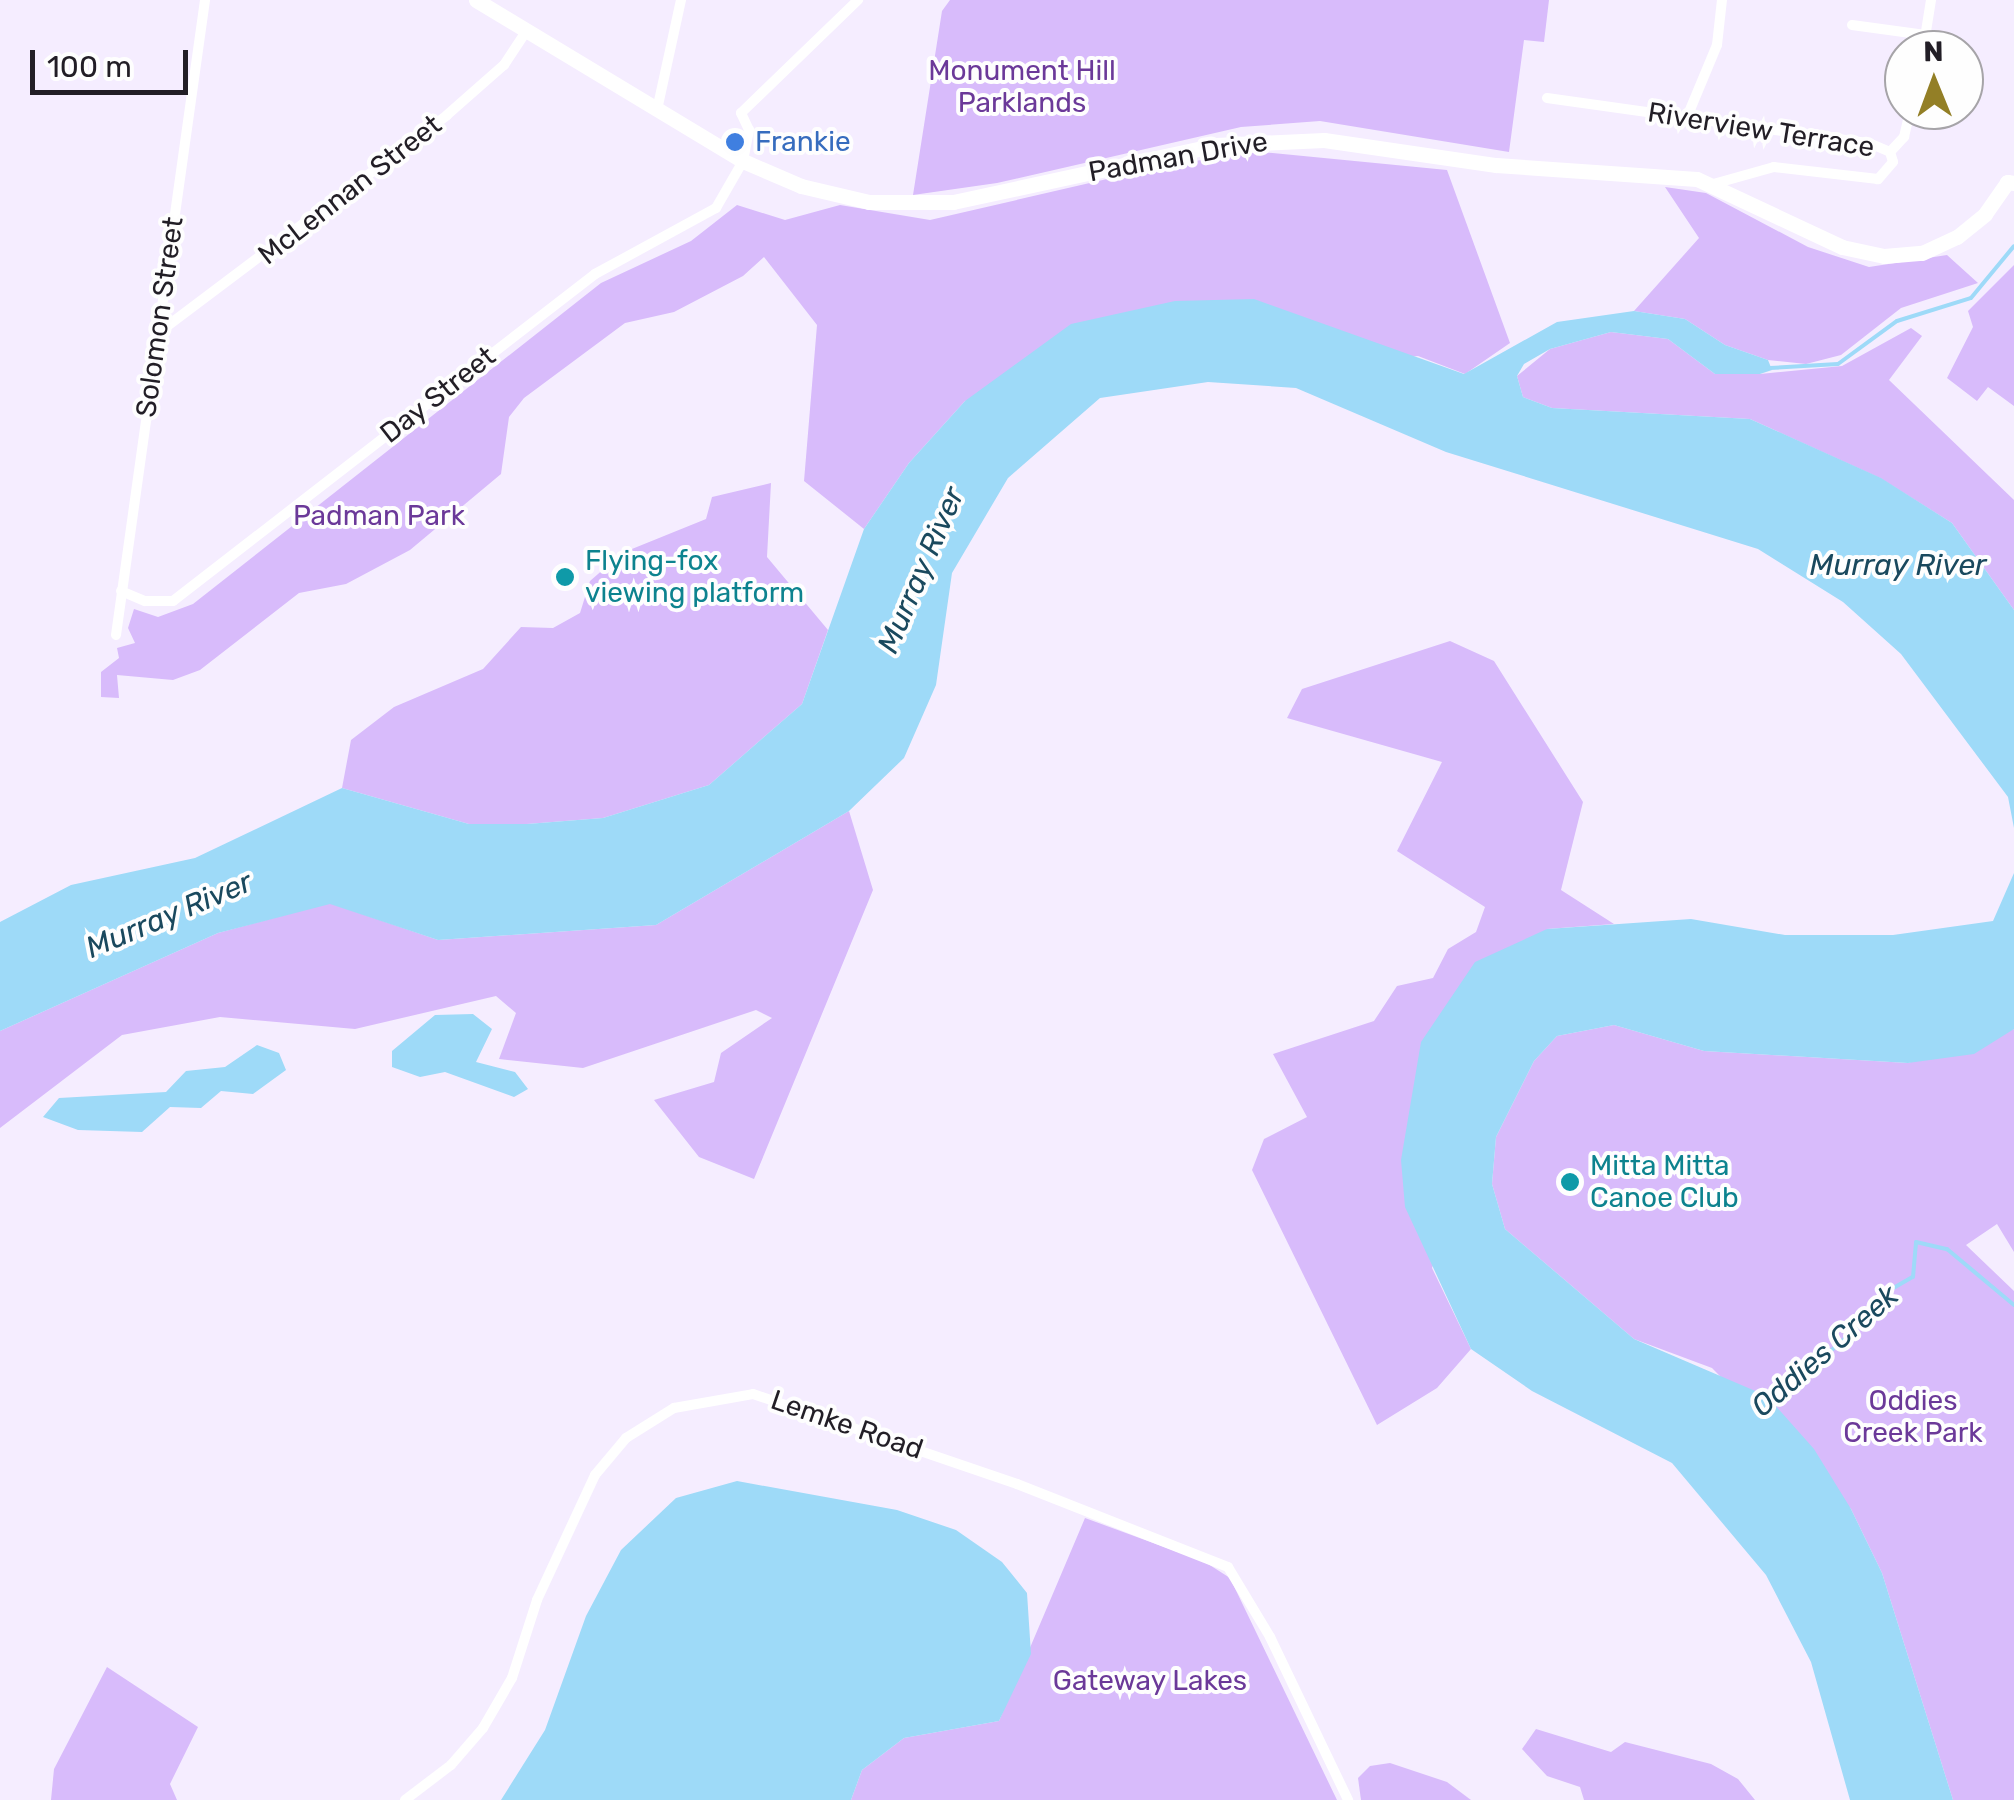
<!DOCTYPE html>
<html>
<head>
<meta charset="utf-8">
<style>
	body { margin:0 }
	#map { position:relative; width:2014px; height:1800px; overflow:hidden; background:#f5edff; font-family:Rubik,sans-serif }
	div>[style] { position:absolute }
	.green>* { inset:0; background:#d8bbfb }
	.water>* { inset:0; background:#9edaf8 }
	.stream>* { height:4px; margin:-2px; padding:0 2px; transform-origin:2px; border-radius:2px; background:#9edaf8 }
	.minor>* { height:10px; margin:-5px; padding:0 5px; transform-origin:5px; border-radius:5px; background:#fff }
	.primary>* { height:15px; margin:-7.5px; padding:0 7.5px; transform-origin:7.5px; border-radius:7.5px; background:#fff }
	.dots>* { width:28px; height:28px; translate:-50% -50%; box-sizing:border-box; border:5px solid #fefefe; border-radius:50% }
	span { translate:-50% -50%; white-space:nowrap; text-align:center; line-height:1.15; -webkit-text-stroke:8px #fefefe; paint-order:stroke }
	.park-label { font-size:28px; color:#6b3999 }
	.street-label { font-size:28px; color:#221e26 }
	.shop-label { font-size:28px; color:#366cbe }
	.left { translate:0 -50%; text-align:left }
	.culture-label { font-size:28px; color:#0d838f }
	.water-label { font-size:30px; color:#1a495e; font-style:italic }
	.north { position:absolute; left:1884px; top:30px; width:100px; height:100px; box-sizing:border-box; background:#fefefe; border:2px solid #a6a4a8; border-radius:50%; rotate:359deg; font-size:28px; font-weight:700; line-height:40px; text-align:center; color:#221e26 }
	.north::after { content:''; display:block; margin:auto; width:35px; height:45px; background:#937f26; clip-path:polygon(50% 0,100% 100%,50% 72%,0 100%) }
	.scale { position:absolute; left:30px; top:50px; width:158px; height:45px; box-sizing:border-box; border:5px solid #221e26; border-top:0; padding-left:12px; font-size:30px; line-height:35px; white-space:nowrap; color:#221e26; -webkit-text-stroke:8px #fefefe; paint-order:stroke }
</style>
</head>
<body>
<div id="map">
	<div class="green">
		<div style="clip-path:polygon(950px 0,1549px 0,1544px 42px,1524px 40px,1509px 152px,1320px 121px,1241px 127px,997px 183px,913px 195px,942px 11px)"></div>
		<div style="clip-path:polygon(1261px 152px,1447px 170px,1510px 343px,1465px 374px,1418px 356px,965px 401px,909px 463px,864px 529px,804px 481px,817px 325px,764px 257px,743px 276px,674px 312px,625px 323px,524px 398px,509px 417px,501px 474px,410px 550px,346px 584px,299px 593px,200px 670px,173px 680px,117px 675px,119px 698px,101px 697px,101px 672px,119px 658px,117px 648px,135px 643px,128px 628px,134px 609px,158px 617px,193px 604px,601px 283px,691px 241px,737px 205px,785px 220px,840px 205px,930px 220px,1172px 164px)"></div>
		<div style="clip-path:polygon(1665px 187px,1706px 193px,1808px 247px,1869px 267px,1947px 255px,1978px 283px,1901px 308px,1841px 355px,1806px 364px,1768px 360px,1725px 345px,1685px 319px,1634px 311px,1699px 238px)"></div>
		<div style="clip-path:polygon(2014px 265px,2014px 406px,1988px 387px,1977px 401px,1947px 378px,1973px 327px,1968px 311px)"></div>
		<div style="clip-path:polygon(1911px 328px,1922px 336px,1889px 380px,2014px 500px,2014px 610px,1952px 523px,1880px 478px,1750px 419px,1552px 408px,1523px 397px,1517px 376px,1550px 349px,1611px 332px,1668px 339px,1715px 374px,1760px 374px,1842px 366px)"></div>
		<div style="clip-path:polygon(771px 483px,767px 557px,828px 630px,802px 704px,709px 785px,603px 818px,527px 824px,469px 824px,342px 788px,351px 740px,394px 707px,483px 669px,521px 627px,553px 628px,580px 613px,590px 581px,622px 553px,706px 519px,712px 497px)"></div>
		<div style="clip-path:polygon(1450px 641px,1494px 661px,1583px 802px,1561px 890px,1614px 924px,1547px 929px,1432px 1268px,1471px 1349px,1437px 1388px,1377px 1425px,1252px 1170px,1264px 1139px,1307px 1117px,1273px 1054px,1374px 1021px,1397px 986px,1433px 978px,1448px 949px,1476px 932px,1485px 907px,1397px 851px,1442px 762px,1287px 718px,1302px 689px)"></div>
		<div style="clip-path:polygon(849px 811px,873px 890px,754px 1179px,699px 1157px,654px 1100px,714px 1082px,721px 1053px,772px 1018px,756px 1010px,583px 1068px,499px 1059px,516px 1013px,496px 996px,355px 1029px,220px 1017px,122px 1035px,0 1128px,0 1031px,218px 933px,330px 903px,438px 940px,656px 925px)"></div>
		<div style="clip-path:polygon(1614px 1025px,1704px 1051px,1908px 1063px,2014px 1029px,2014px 1252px,1997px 1224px,1966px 1245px,2014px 1291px,2014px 1800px,1953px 1800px,1882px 1573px,1851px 1509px,1712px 1368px,1634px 1339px,1505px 1229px,1492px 1184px,1496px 1137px,1534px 1061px,1557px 1036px)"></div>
		<div style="clip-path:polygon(1085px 1518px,1205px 1562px,1230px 1578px,1337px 1800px,851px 1800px,862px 1770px,904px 1738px,999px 1721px)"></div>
		<div style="clip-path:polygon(107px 1667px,198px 1727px,170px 1784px,177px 1800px,51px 1800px,54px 1769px)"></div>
		<div style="clip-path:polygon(1536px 1729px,1611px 1752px,1625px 1742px,1711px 1764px,1738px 1779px,1755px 1800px,1584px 1800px,1580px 1787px,1547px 1776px,1522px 1749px)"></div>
		<div style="clip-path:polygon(1390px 1763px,1447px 1782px,1471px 1800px,1361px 1800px,1358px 1778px,1370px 1766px)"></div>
	</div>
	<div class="water">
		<div style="clip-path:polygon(1254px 299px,1464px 374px,1557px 322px,1634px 311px,1685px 319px,1725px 345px,1768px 360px,1772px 370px,1760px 374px,1715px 374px,1668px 339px,1611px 332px,1550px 349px,1524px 364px,1517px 376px,1523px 397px,1552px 408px,1750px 419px,1881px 478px,1952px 523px,2014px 610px,2014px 828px,2008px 797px,1901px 654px,1843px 602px,1758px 549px,1446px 452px,1296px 388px,1208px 382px,1100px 398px,1008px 478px,952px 573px,936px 685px,904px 758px,849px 811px,656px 925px,438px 940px,330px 904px,218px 933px,0 1031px,0 922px,71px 885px,195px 858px,342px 788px,469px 824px,527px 824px,603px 818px,709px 785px,802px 704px,864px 529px,909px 463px,965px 401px,1071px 324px,1175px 301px)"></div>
		<div style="clip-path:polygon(2014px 873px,2014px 1029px,1974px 1054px,1908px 1063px,1704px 1051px,1614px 1025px,1557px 1036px,1534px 1061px,1496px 1137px,1492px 1184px,1505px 1229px,1634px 1339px,1767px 1396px,1814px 1449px,1851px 1509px,1882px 1573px,1953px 1800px,1850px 1800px,1811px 1662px,1766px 1575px,1672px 1463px,1532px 1391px,1471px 1349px,1405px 1207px,1401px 1160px,1421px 1042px,1475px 962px,1547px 929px,1691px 919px,1785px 935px,1893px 935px,1993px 921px)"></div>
		<div style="clip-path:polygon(473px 1014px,492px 1029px,476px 1062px,515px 1072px,528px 1089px,514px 1097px,445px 1072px,420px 1077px,392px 1067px,392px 1051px,435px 1015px)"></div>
		<div style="clip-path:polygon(257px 1045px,279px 1053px,286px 1070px,253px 1094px,221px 1091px,201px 1108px,170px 1107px,142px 1132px,78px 1130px,43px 1117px,59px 1098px,166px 1092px,186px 1071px,225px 1067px)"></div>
		<div style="clip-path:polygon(737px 1481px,897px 1510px,956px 1530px,1002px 1562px,1027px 1593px,1031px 1654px,999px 1721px,904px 1738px,862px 1770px,851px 1800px,501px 1800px,545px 1730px,586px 1616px,621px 1550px,676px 1498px)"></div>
	</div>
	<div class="stream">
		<div style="left:1770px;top:368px;width:68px;rotate:-3.4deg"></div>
		<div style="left:1838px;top:364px;width:73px;rotate:-36.1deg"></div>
		<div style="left:1897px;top:321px;width:77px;rotate:-17.3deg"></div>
		<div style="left:1971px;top:298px;width:67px;rotate:-50.4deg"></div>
		<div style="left:1770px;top:1403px;width:132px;rotate:-40.7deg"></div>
		<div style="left:1870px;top:1317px;width:26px;rotate:-61deg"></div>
		<div style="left:1883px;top:1294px;width:34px;rotate:-30deg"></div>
		<div style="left:1913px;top:1277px;width:35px;rotate:-85deg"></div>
		<div style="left:1916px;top:1242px;width:32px;rotate:13deg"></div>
		<div style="left:1947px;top:1249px;width:87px;rotate:39.9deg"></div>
	</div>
	<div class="minor">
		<div style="left:1852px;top:25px;width:74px;rotate:7.8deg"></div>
		<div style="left:1923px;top:50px;width:51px;rotate:-80.9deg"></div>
		<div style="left:1547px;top:98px;width:325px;rotate:8deg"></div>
		<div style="left:1869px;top:143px;width:23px;rotate:23deg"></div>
		<div style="left:1890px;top:152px;width:10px;rotate:73deg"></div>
		<div style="left:1893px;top:162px;width:23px;rotate:131deg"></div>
		<div style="left:1878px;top:179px;width:105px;rotate:-173.4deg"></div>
		<div style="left:1774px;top:167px;width:63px;rotate:164.4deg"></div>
		<div style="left:657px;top:110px;width:113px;rotate:-77.7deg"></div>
		<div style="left:1687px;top:117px;width:78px;rotate:-67.4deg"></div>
		<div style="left:1717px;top:45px;width:45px;rotate:-83.7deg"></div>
		<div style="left:1890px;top:152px;width:21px;rotate:-47deg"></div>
		<div style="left:1904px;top:137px;width:28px;rotate:-77deg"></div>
		<div style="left:158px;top:333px;width:362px;rotate:-37deg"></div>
		<div style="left:447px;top:115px;width:76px;rotate:-41.3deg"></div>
		<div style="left:504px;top:65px;width:42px;rotate:-56.7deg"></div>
		<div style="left:121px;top:591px;width:26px;rotate:23deg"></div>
		<div style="left:145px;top:601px;width:28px"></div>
		<div style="left:173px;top:601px;width:534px;rotate:-37.77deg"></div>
		<div style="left:595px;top:274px;width:138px;rotate:-28.6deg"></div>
		<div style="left:716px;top:208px;width:54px;rotate:-60.1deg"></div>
		<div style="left:743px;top:161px;width:32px;rotate:-79deg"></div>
		<div style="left:749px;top:130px;width:19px;rotate:-115deg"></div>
		<div style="left:741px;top:113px;width:163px;rotate:-44deg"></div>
		<div style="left:116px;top:635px;width:641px;rotate:-82.02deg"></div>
		<div style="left:405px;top:1800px;width:58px;rotate:-37.3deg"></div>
		<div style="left:451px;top:1765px;width:49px;rotate:-49.1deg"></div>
		<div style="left:483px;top:1728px;width:58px;rotate:-59.9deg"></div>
		<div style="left:512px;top:1678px;width:82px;rotate:-72.2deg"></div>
		<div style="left:537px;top:1600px;width:138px;rotate:-65.1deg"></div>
		<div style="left:595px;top:1475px;width:48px;rotate:-50deg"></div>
		<div style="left:626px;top:1438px;width:57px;rotate:-32deg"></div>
		<div style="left:674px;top:1408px;width:80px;rotate:-10deg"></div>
		<div style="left:753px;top:1394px;width:279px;rotate:18.8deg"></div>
		<div style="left:1017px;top:1484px;width:227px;rotate:21.5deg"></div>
		<div style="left:1228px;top:1567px;width:82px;rotate:59deg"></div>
		<div style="left:1270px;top:1637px;width:181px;rotate:64.4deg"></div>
	</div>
	<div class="primary">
		<div style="left:476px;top:0;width:312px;rotate:31.1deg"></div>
		<div style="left:743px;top:161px;width:63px;rotate:23.3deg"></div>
		<div style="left:801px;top:186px;width:70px;rotate:13.2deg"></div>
		<div style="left:869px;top:202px;width:84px"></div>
		<div style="left:953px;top:202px;width:269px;rotate:-12.2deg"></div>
		<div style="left:1216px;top:145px;width:108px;rotate:-2.7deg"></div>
		<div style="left:1324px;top:140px;width:174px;rotate:8.3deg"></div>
		<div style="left:1496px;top:165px;width:201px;rotate:4deg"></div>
		<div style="left:1697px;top:179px;width:160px;rotate:25.1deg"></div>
		<div style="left:1842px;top:247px;width:43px;rotate:12.1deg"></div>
		<div style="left:1884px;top:256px;width:38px;rotate:-5deg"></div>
		<div style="left:1922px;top:253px;width:38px;rotate:-25deg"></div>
		<div style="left:1957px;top:237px;width:36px;rotate:-39deg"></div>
		<div style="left:1985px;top:214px;width:39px;rotate:-55deg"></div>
		<div style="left:2007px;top:182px;width:7px;rotate:8deg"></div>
	</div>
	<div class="dots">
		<div style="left:735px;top:142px;background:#3f7fe0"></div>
		<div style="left:565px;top:577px;background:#0f9aa8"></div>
		<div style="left:1570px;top:1182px;background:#0f9aa8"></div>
	</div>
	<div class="park-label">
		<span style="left:1022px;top:87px">Monument Hill<br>Parklands</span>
		<span style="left:379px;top:516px">Padman Park</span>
		<span style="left:1913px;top:1417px">Oddies<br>Creek Park</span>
		<span style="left:1150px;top:1681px">Gateway Lakes</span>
	</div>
	<div class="street-label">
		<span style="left:1761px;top:130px;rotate:9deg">Riverview Terrace</span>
		<span style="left:1178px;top:157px;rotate:-10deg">Padman Drive</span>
		<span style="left:350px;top:190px;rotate:-38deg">McLennan Street</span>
		<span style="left:160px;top:317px;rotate:-82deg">Solomon Street</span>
		<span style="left:438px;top:395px;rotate:-38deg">Day Street</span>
		<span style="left:847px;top:1425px;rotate:19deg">Lemke Road</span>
	</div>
	<div class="shop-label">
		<span class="left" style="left:755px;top:142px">Frankie</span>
	</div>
	<div class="culture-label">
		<span class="left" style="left:585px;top:577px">Flying-fox<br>viewing platform</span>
		<span class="left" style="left:1590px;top:1182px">Mitta Mitta<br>Canoe Club</span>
	</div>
	<div class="water-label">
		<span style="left:1898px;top:565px">Murray River</span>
		<span style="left:921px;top:570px;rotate:-67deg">Murray River</span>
		<span style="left:169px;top:915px;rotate:-23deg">Murray River</span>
		<span style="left:1825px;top:1351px;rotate:-41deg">Oddies Creek</span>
	</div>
	<div class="north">N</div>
	<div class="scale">100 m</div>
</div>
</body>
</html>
